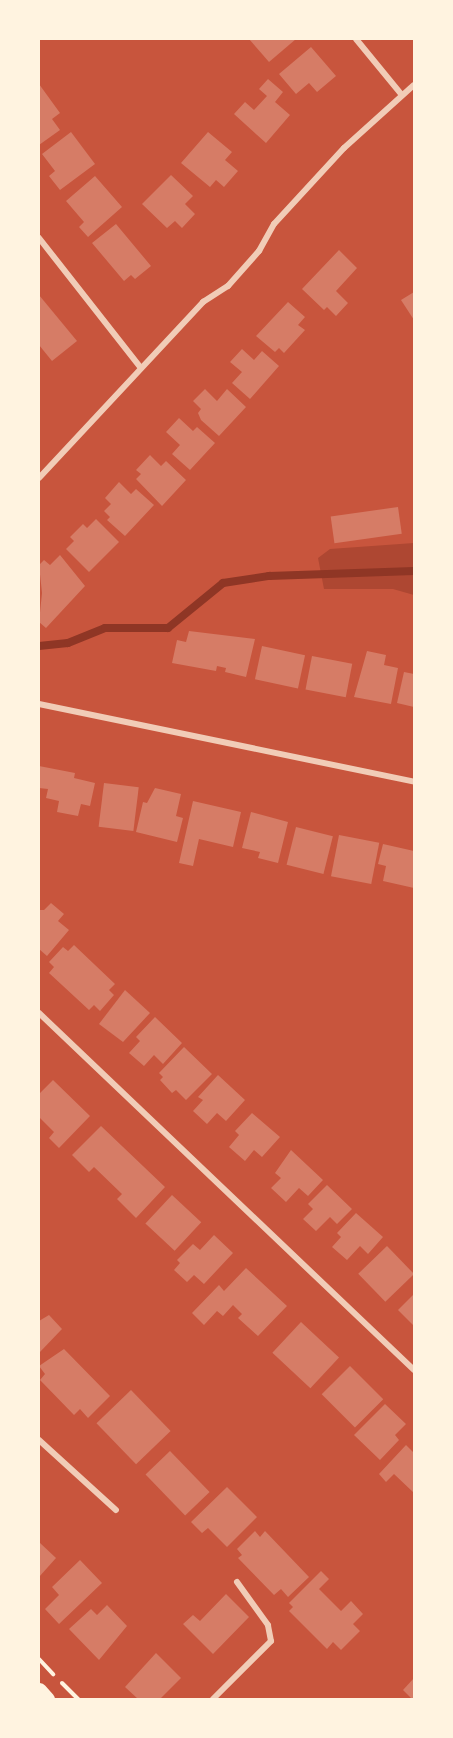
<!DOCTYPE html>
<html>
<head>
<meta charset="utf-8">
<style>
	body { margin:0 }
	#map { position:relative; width:453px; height:1738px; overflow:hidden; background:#c8553d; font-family:"DejaVu Sans",sans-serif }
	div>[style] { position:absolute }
	.green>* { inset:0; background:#ae4732 }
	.stream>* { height:8px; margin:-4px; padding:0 4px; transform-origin:4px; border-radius:4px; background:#8f3625 }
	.building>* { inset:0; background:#d67c66; transform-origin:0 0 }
	.path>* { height:4px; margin:-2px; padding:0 2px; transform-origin:2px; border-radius:2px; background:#fff3e0 }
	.minor>* { height:6px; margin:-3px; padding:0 3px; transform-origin:3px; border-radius:3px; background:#f1ccb7 }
	.primary>* { height:15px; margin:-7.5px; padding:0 7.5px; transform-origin:7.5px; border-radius:7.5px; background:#fff3e0 }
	span { translate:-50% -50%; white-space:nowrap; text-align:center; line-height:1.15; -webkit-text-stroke:4.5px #fff3e0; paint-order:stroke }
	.frame { position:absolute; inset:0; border:40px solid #fff3e0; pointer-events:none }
</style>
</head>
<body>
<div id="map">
	<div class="green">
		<div style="clip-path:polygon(414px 543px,414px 595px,393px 589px,324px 589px,318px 558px,330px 549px)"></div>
	</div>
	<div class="stream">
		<div style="left:39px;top:646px;width:29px;rotate:-6deg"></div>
		<div style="left:68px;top:643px;width:40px;rotate:-22deg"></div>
		<div style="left:105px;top:628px;width:63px"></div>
		<div style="left:168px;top:628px;width:71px;rotate:-39.3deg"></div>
		<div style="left:223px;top:583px;width:47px;rotate:-8.7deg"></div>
		<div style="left:269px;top:576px;width:145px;rotate:-2deg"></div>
	</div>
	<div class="building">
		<div style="clip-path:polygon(249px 39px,296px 39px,269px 62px)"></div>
		<div style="clip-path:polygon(311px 47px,336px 76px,317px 92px,309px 83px,296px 94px,279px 74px)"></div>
		<div style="clip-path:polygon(268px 79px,283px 92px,275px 102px,290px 115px,266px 143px,234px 114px,245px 102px,254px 110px,267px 96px,259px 89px)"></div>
		<div style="clip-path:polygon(39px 84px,60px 113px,52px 119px,60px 130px,39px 145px)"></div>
		<div style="clip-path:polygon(71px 132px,95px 164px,60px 190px,49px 176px,55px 171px,42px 154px)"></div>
		<div style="clip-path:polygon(208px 132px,232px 152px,225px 160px,238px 171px,224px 187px,216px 180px,210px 187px,181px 163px)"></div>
		<div style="clip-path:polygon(171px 175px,193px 196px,185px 204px,195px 214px,182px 228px,175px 221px,167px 228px,142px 204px)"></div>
		<div style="clip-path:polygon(95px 176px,122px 207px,88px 237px,79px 227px,84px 222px,66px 201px)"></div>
		<div style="clip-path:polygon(116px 224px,151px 266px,135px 279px,131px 275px,124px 281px,92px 243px)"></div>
		<div style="clip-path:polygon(339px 250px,357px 268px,336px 291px,348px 303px,336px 316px,327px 307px,324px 310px,302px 289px)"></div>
		<div style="clip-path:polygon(414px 292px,414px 320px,401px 300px)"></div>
		<div style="clip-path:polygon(39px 295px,77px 341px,52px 361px,39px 345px)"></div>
		<div style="clip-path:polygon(288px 302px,305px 317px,298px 325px,305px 330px,284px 353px,279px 348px,275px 352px,256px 336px)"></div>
		<div style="clip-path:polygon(242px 349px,254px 360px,262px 351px,279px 366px,250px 399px,232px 383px,242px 372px,230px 362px)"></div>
		<div style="clip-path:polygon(205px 389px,217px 401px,227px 389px,246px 407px,219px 436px,201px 420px,198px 413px,201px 409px,193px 401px)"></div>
		<div style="clip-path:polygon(179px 418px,193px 431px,197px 427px,215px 443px,190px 470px,172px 454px,180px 445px,166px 432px)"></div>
		<div style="clip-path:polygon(150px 455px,161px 466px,166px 461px,186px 480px,162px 506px,136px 479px,141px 474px,136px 470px)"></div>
		<div style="clip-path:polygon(119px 482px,131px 494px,136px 489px,154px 505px,125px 536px,107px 520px,110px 517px,104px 511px,111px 504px,105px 498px)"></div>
		<div style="left:398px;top:507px;width:27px;height:68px;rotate:82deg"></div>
		<div style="clip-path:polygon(96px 519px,119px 542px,89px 572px,66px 549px,74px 541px,70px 537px,83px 524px,87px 528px)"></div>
		<div style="clip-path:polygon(60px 555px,85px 586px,46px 628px,39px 622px,42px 593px,39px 565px,44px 560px,50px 565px)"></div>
		<div style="clip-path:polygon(189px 631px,255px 639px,246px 677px,225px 672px,226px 668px,217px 666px,216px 671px,172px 663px,177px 640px,186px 642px)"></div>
		<div style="left:262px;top:646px;width:44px;height:34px;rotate:12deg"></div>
		<div style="clip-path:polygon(367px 651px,386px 655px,384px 665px,398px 668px,391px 704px,354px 697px)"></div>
		<div style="left:312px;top:656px;width:41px;height:34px;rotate:11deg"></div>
		<div style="clip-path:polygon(404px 672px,414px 674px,414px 707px,397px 703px)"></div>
		<div style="clip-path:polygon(39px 766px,75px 773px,74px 778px,95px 783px,90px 806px,81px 804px,78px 816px,57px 812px,59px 801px,46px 798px,48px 789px,39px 788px)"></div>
		<div style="left:104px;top:783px;width:35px;height:44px;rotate:7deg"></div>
		<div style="clip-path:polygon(155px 788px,181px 794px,176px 816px,183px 818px,177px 842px,136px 832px,143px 802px,147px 803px)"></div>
		<div style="clip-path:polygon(193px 801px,241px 812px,233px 847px,199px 839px,193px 866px,179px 863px)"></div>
		<div style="clip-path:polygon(251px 812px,288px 822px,278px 863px,258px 858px,260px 852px,242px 848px)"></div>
		<div style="left:296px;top:827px;width:38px;height:39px;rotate:14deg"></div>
		<div style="left:339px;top:835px;width:41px;height:42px;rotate:11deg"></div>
		<div style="clip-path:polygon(383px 844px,414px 851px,414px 888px,383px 881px,386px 866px,378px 864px)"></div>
		<div style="clip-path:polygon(51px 903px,64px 914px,58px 921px,69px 930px,47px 956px,39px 949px,39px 910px,44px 910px)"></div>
		<div style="clip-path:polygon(74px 945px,115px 984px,109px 990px,114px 995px,100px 1011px,94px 1005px,89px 1010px,49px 973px,54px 967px,49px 962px,63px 947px,68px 951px)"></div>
		<div style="clip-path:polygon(125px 990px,150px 1013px,123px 1042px,99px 1024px)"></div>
		<div style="clip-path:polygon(155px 1017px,182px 1043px,163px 1064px,154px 1055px,144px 1066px,129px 1053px,140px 1041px,136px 1037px)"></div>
		<div style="clip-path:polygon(184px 1047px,212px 1074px,186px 1100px,176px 1090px,172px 1093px,160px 1080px,163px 1077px,159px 1073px)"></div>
		<div style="clip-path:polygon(218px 1075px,245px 1100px,226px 1121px,217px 1113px,207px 1124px,193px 1111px,203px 1100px,198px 1097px)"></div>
		<div style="clip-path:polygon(53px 1080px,90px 1116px,59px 1148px,49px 1138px,54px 1132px,39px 1117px,39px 1094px)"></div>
		<div style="clip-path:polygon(252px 1113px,280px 1137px,262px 1157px,254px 1150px,245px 1161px,229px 1147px,239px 1135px,235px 1131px)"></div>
		<div style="clip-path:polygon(101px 1126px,165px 1187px,136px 1218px,117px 1199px,122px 1194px,94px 1167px,89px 1172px,72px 1155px)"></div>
		<div style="clip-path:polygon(291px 1150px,323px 1180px,308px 1196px,299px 1188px,286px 1202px,271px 1188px,281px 1178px,275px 1173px)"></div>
		<div style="clip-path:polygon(327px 1185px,352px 1209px,337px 1224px,330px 1217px,316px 1231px,303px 1219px,313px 1209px,308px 1204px)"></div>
		<div style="left:172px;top:1195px;width:40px;height:39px;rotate:43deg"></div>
		<div style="clip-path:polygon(356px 1213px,383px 1237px,368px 1254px,360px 1246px,347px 1260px,332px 1247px,341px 1237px,337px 1233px)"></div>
		<div style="clip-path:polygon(214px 1235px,233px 1253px,204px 1284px,194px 1275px,187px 1282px,174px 1270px,180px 1263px,177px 1260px,193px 1244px,200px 1250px)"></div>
		<div style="left:387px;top:1246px;width:39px;height:40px;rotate:46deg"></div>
		<div style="clip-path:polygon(246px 1268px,287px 1306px,258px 1336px,238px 1318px,242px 1314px,233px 1305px,223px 1316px,217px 1311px,204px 1325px,192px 1313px,219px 1285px,224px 1291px)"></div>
		<div style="clip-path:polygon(414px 1294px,414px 1326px,398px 1310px)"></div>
		<div style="clip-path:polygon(49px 1315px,62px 1329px,39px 1353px,39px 1321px)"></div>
		<div style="left:301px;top:1322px;width:52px;height:42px;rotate:43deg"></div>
		<div style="clip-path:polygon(64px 1349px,110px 1396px,88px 1418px,80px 1409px,74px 1415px,40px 1380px,45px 1374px,39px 1366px)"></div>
		<div style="left:350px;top:1366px;width:47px;height:40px;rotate:45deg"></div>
		<div style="left:131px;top:1390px;width:57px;height:48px;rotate:46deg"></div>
		<div style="clip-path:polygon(385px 1404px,406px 1424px,395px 1435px,399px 1440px,380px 1460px,354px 1435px)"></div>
		<div style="clip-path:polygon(406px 1445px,414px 1453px,414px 1493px,394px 1474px,386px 1482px,379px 1474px)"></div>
		<div style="left:170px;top:1451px;width:57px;height:34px;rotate:46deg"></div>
		<div style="clip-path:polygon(227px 1487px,257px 1517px,227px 1547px,208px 1528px,202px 1533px,191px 1522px)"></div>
		<div style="clip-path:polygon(255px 1531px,260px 1537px,265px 1531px,309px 1577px,288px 1597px,281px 1589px,274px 1595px,238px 1558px,242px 1555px,237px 1549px)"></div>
		<div style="clip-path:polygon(39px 1542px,56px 1558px,39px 1577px)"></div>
		<div style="clip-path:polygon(80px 1560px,102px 1583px,59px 1624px,45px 1609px,59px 1595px,52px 1587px)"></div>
		<div style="clip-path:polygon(321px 1571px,329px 1579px,319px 1589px,341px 1611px,351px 1601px,363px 1614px,353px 1624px,360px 1631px,341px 1650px,333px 1642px,327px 1649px,289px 1611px,293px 1607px,289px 1603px)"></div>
		<div style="clip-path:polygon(226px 1594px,249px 1617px,213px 1654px,183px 1624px,193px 1615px,200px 1621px)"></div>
		<div style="clip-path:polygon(107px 1605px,127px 1626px,99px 1660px,69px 1629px,91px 1609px,97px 1615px)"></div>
		<div style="clip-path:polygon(156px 1653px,181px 1678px,160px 1699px,138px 1699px,125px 1687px)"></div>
		<div style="clip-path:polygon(414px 1678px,414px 1699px,412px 1699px,403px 1690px)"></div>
	</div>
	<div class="path">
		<div style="left:39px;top:1659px;width:21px;rotate:47deg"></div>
		<div style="left:62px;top:1683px;width:23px;rotate:45deg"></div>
	</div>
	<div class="minor">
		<div style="left:356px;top:39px;width:71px;rotate:50.7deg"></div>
		<div style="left:39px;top:238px;width:165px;rotate:51.9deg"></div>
		<div style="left:39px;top:478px;width:241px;rotate:-47deg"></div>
		<div style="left:203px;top:302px;width:30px;rotate:-33deg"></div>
		<div style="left:228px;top:286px;width:47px;rotate:-48.5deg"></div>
		<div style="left:259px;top:251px;width:31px;rotate:-61deg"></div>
		<div style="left:274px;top:224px;width:103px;rotate:-47.4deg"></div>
		<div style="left:344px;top:148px;width:94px;rotate:-42deg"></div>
		<div style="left:39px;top:704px;width:383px;rotate:11.7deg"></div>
		<div style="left:39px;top:1013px;width:518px;rotate:43.59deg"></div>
		<div style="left:39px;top:1440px;width:104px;rotate:42.3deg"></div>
		<div style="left:213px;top:1699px;width:82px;rotate:-45deg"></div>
		<div style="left:271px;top:1641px;width:16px;rotate:-101deg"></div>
		<div style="left:268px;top:1625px;width:53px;rotate:-125.8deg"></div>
	</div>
	<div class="primary">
		<div style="left:39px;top:1690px;width:12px;rotate:48deg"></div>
	</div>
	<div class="frame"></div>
</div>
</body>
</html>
